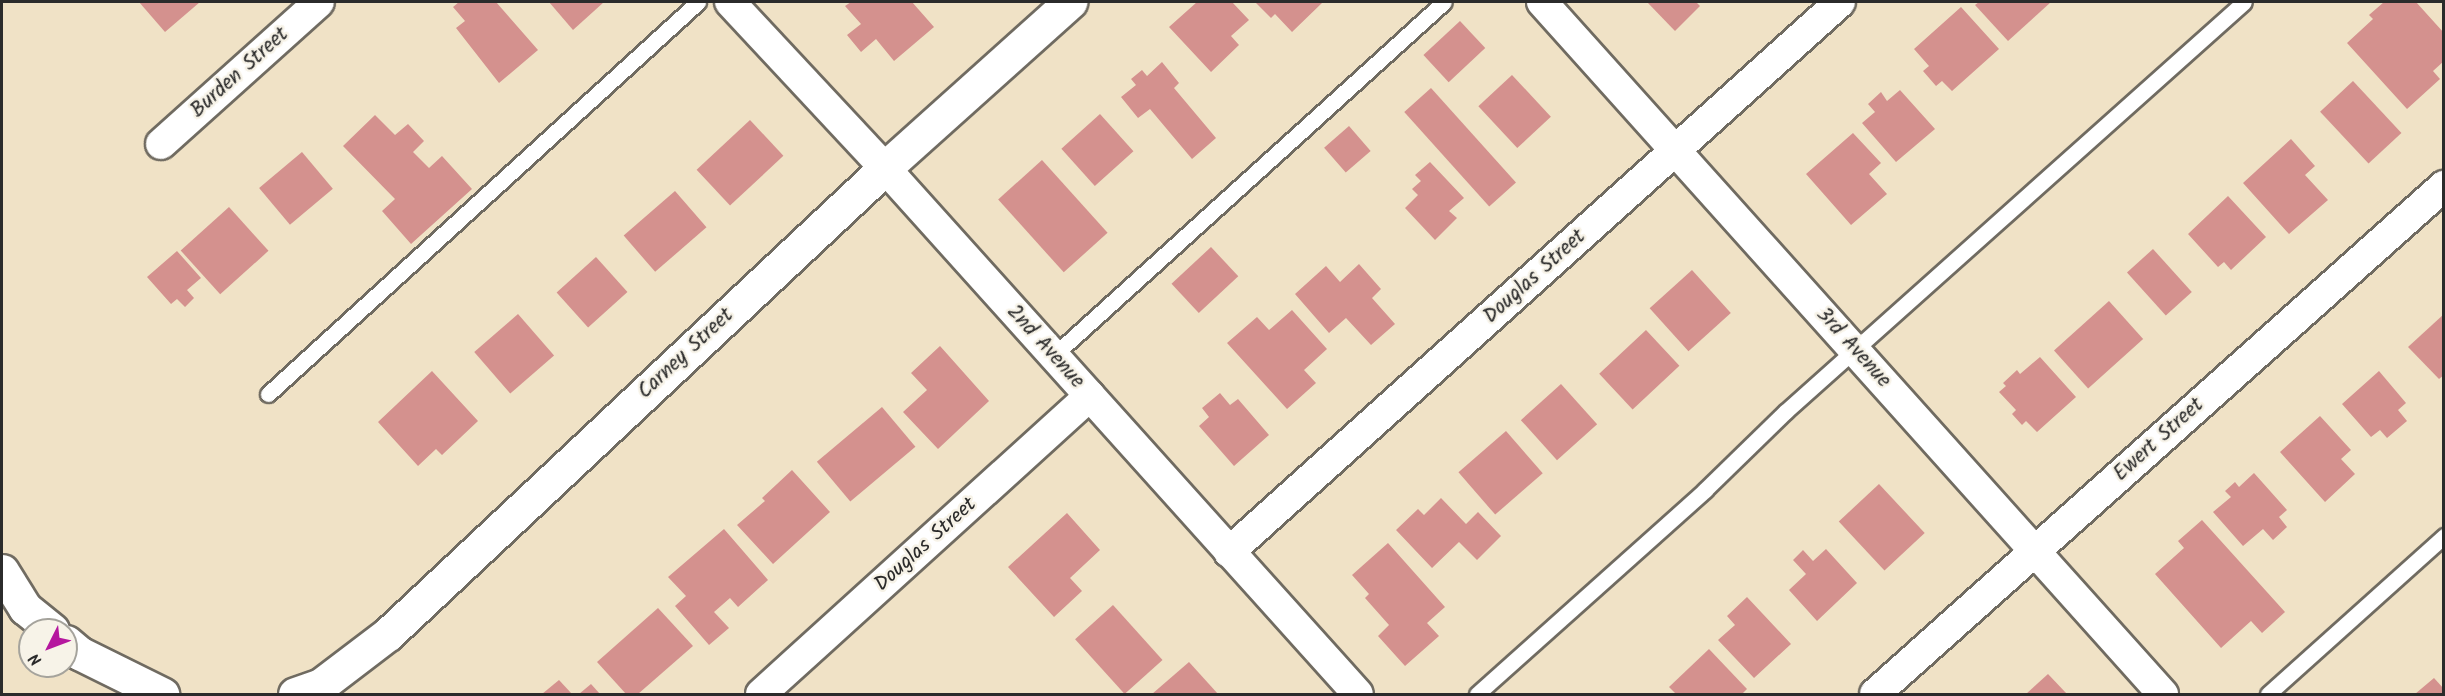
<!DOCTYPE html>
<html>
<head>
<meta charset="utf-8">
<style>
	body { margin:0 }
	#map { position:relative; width:2445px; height:696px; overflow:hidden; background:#f0e2c6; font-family:Kalam,sans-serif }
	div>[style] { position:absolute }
	.building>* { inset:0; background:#d4918e; transform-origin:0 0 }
	.roads { filter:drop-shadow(2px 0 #706b61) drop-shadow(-2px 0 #706b61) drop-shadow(0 2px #706b61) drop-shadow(0 -2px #706b61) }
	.lane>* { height:15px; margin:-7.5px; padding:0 7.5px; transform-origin:7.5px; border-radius:7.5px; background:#fff }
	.street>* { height:30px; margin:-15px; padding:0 15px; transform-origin:15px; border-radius:15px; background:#fff }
	.secondary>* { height:33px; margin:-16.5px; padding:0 16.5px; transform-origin:16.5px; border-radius:16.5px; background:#fff }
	span { translate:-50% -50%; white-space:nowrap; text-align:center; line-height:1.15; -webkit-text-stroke:5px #f7f3e8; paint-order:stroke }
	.street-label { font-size:21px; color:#2b2b2b }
	.frame { position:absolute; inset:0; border:3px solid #2b2b2b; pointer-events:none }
	.north { position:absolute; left:18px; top:618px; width:60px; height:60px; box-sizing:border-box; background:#f7f3e8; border:2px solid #a5a39c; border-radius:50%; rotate:228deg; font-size:16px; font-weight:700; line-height:24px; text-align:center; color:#2b2b2b }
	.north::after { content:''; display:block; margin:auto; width:21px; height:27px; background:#b5179e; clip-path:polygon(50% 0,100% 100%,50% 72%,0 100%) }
</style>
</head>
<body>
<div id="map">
	<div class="building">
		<div style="clip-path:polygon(139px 2px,200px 2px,165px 32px)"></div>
		<div style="clip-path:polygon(459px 2px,496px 2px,538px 50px,499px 83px,456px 28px,465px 21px,453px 7px)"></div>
		<div style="clip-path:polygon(549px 2px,604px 2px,573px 30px)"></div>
		<div style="clip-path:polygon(851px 2px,912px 2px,934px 27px,894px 61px,876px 39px,861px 52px,847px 35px,861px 24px,845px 6px)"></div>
		<div style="clip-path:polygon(1197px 2px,1232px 2px,1249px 20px,1231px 36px,1239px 45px,1211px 72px,1169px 27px)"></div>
		<div style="clip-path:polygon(1255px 2px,1320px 2px,1322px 3px,1292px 32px,1275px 14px,1271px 18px)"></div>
		<div style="clip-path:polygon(1647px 2px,1696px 2px,1700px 6px,1675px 31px)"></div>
		<div style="clip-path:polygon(1979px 2px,2051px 2px,2008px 41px,1975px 5px)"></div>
		<div style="clip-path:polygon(2384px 2px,2416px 2px,2444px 33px,2444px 61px,2433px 71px,2440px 79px,2407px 109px,2347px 43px,2373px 19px,2369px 15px)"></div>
		<div style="clip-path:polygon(1961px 7px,1999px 49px,1952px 91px,1942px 81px,1936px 86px,1923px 71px,1929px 66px,1914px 49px)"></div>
		<div style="left:1460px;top:21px;width:37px;height:50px;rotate:47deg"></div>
		<div style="clip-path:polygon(1162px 62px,1179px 83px,1174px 88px,1216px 138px,1192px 159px,1150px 109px,1138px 118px,1121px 97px,1136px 85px,1131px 79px,1142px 70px,1147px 76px)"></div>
		<div style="left:1512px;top:75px;width:57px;height:46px;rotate:47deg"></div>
		<div style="left:2353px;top:81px;width:71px;height:45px;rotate:47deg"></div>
		<div style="left:1431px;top:88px;width:127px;height:36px;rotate:48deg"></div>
		<div style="clip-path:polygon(1900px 90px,1935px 129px,1896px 162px,1862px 123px,1875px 112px,1868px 104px,1881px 92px,1887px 101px)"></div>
		<div style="left:1100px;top:114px;width:50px;height:52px;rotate:48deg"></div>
		<div style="clip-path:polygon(375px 115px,395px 135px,408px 124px,424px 141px,413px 152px,429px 168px,442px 156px,472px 189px,411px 244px,382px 211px,395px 199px,343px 146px)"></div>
		<div style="left:750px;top:120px;width:49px;height:73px;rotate:47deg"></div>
		<div style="left:1349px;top:126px;width:33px;height:33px;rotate:49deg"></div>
		<div style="clip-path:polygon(1853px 133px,1881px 163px,1869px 174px,1887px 194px,1851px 225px,1806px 174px)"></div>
		<div style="clip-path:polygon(2291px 139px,2315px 166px,2305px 175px,2328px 200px,2289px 234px,2243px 183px)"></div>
		<div style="left:302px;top:152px;width:48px;height:56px;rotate:50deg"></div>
		<div style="left:1042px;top:160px;width:98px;height:59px;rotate:48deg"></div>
		<div style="clip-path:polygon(1430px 162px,1464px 198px,1449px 211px,1457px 218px,1435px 240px,1405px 208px,1418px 195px,1412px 189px,1421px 181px,1415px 175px)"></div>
		<div style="left:675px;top:191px;width:48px;height:68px;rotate:49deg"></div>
		<div style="clip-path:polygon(2228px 196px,2266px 237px,2231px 270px,2224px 262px,2218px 267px,2188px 234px)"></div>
		<div style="left:229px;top:207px;width:59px;height:65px;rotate:48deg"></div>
		<div style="left:1211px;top:247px;width:40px;height:54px;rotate:47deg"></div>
		<div style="left:2153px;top:249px;width:58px;height:35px;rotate:48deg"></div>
		<div style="clip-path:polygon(177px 251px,201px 278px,187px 290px,194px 298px,185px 307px,177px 299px,171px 304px,147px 277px)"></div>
		<div style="left:596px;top:257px;width:47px;height:53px;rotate:48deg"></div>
		<div style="clip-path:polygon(1359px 264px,1381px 289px,1372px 298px,1395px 324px,1371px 345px,1346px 318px,1329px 333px,1295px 294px,1326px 266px,1340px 282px)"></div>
		<div style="left:1692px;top:270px;width:58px;height:57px;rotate:48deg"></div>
		<div style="left:2109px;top:301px;width:51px;height:74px;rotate:48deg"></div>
		<div style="clip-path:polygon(1292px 310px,1327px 349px,1304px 370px,1316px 383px,1287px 409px,1227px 343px,1257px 317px,1269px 330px)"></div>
		<div style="left:518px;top:314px;width:55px;height:58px;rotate:49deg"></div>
		<div style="clip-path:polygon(2444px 314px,2444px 375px,2439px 379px,2408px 347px)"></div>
		<div style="left:1646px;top:330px;width:49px;height:64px;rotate:47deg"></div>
		<div style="clip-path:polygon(940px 346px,989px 401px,938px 449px,903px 412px,927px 390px,911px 373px)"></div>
		<div style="clip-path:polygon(2040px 357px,2076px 397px,2037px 432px,2026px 421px,2022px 425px,2012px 414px,2016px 410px,1999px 392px,2006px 386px,2003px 383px,2017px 370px,2020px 374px)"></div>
		<div style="clip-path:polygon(432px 371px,478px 421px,442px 455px,436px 449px,418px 466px,378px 422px)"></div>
		<div style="clip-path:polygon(2379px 371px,2406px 403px,2398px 410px,2407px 421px,2387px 438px,2380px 430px,2371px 437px,2342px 404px)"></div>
		<div style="left:1561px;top:384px;width:54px;height:54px;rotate:48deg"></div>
		<div style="clip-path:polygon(1220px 393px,1230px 405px,1238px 399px,1269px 435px,1234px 466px,1199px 426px,1209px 417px,1202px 408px)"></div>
		<div style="left:882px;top:407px;width:52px;height:85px;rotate:50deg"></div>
		<div style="clip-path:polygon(2320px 416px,2351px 450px,2341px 459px,2355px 474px,2325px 502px,2280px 452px)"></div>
		<div style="left:1506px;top:431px;width:56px;height:63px;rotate:49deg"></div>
		<div style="clip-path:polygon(792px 470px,830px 512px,773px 564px,737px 525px,765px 501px,762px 498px)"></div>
		<div style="clip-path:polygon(2254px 473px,2287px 510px,2279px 517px,2287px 527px,2273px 540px,2263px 529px,2243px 546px,2213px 512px,2231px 497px,2225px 491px,2235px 482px,2239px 487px)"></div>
		<div style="left:1879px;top:484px;width:67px;height:55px;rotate:47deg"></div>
		<div style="clip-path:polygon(1441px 498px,1466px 524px,1478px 512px,1501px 536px,1477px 560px,1459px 542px,1432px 568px,1396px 530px,1418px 509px,1424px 515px)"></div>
		<div style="clip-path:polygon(1067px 513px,1100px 550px,1070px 578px,1082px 591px,1054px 617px,1008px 567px)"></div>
		<div style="clip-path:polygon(2202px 520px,2285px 612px,2262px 633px,2251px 621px,2221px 648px,2155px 574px,2184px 548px,2178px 541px)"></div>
		<div style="clip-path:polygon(724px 529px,768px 580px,738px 607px,730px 598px,714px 612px,729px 628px,709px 645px,675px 606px,686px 596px,668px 577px)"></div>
		<div style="clip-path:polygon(1388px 543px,1445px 607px,1427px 623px,1439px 636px,1405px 666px,1378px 636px,1389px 625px,1365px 598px,1369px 594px,1352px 575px)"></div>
		<div style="clip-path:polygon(1826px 549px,1857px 583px,1817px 621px,1789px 590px,1806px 574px,1793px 560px,1803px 550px,1813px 561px)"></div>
		<div style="clip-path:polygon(1747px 597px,1791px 644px,1754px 678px,1718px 640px,1735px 625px,1727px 616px)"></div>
		<div style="left:1113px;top:605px;width:74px;height:51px;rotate:48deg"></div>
		<div style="clip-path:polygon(658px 608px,693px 646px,638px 694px,626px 694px,597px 662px)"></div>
		<div style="clip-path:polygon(1709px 649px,1747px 689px,1742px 694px,1676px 694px,1669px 687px)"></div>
		<div style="clip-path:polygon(1189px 662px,1218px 694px,1152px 694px)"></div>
		<div style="clip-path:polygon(2048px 674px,2067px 694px,2026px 694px)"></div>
		<div style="clip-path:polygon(2434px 678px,2444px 689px,2444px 694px,2415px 694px)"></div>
		<div style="clip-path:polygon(559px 680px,572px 694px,542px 694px)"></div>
		<div style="clip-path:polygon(591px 684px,600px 694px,579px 694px)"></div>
	</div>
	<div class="roads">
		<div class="lane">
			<div style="left:1053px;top:356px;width:527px;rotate:-42.16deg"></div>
			<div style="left:268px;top:394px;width:582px;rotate:-42.35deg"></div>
			<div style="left:1477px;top:694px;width:306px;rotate:-41.8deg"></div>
			<div style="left:1705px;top:490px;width:112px;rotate:-44.3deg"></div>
			<div style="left:1785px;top:412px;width:615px;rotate:-41.77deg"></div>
			<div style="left:2268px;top:694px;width:237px;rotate:-41.9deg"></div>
		</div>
		<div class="street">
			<div style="left:730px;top:2px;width:227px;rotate:47deg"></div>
			<div style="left:885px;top:168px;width:707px;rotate:48.04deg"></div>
			<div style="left:1542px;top:2px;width:930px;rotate:48.1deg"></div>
			<div style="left:161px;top:144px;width:212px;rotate:-41.9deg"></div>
			<div style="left:1229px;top:552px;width:822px;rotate:-41.99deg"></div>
			<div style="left:761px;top:694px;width:444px;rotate:-42.2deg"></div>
			<div style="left:1875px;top:694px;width:763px;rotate:-41.76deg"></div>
		</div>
		<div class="secondary">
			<div style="left:2px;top:571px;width:44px;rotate:58.1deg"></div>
			<div style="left:25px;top:608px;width:35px;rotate:39deg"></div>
			<div style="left:66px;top:642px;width:17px;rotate:40deg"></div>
			<div style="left:79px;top:653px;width:93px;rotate:26.3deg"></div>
			<div style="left:295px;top:694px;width:28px;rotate:-19deg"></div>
			<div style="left:321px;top:685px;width:84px;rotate:-37.3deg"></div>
			<div style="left:388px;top:634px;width:681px;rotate:-43.16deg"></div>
			<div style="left:885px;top:168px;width:249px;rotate:-41.9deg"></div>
		</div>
	</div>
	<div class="street-label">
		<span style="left:240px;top:73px;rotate:-42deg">Burden Street</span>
		<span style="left:1535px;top:277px;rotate:-42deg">Douglas Street</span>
		<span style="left:1045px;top:347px;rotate:48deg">2nd Avenue</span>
		<span style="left:1853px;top:348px;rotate:48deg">3rd Avenue</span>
		<span style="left:686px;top:354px;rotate:-43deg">Carney Street</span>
		<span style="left:2159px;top:440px;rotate:-42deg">Ewert Street</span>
		<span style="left:926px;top:545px;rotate:-42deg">Douglas Street</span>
	</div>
	<div class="frame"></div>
	<div class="north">N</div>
</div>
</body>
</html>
